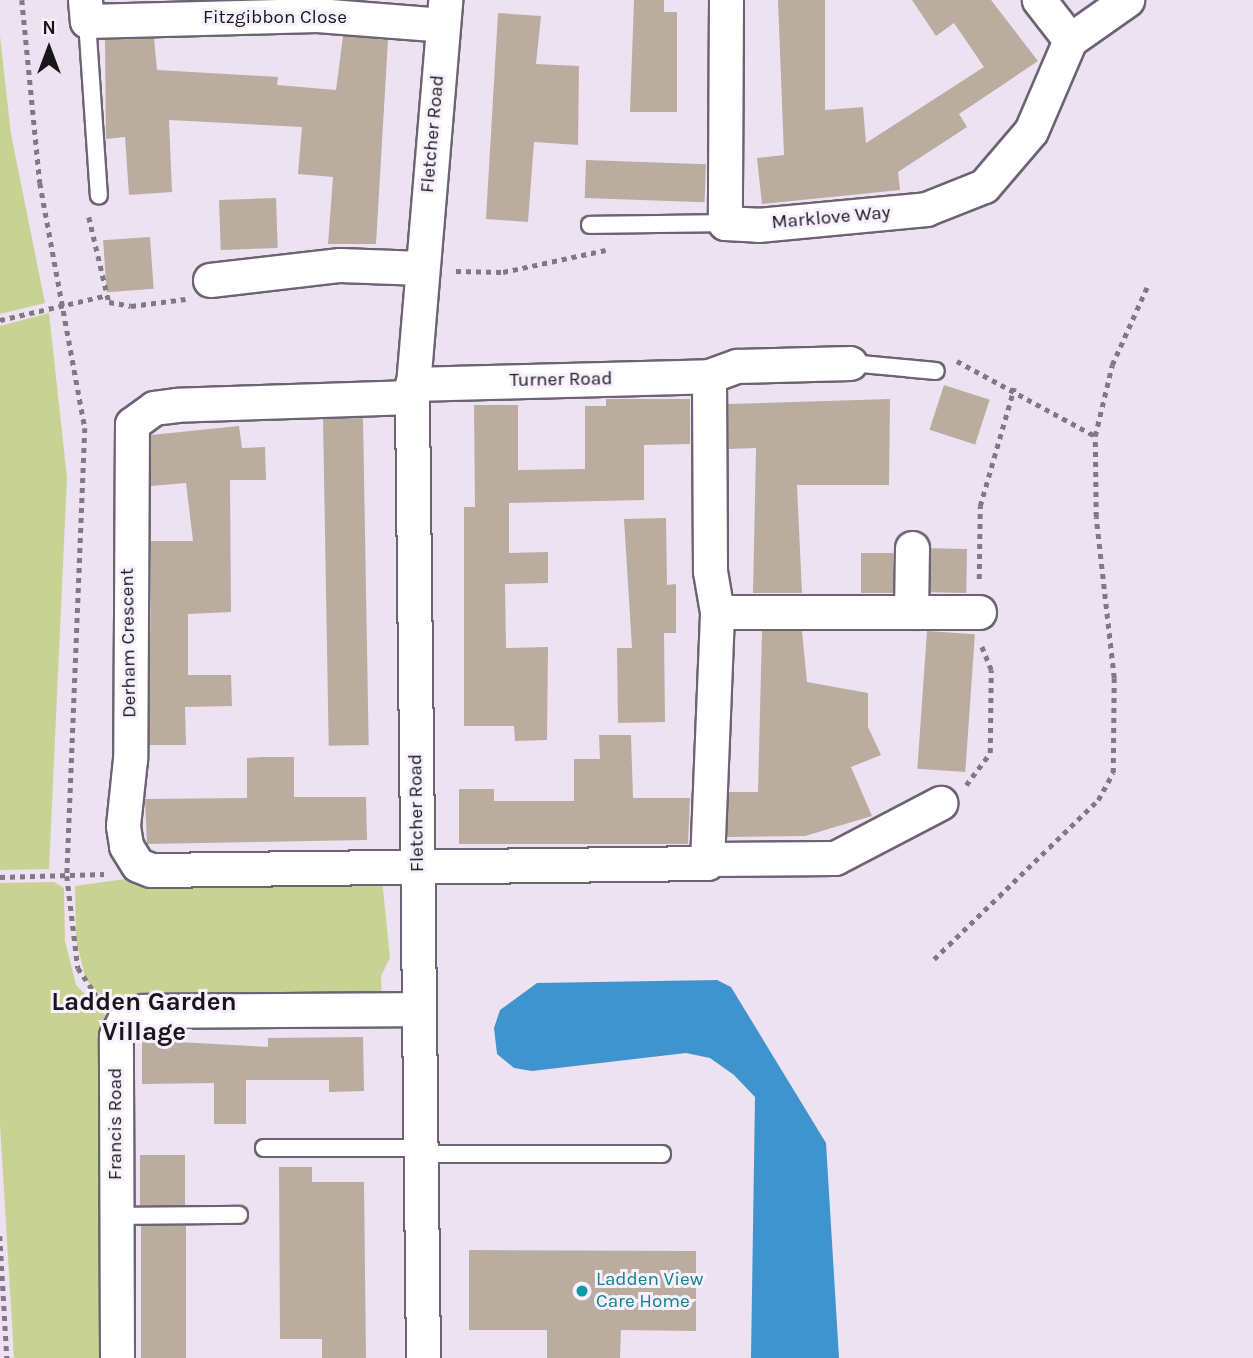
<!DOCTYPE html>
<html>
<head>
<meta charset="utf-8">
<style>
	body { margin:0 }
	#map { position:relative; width:1253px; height:1358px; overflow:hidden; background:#ece2f2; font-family:Karla,sans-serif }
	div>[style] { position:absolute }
	.green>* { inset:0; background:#c8d393 }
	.water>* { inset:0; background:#4094ce }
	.building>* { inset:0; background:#bbaca0; transform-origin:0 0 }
	.path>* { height:4.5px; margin-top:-2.25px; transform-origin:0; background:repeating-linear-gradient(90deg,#7f7983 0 5px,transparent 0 10px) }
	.roads { filter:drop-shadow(2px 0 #6c6472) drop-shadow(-2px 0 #6c6472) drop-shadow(0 2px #6c6472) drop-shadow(0 -2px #6c6472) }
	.lane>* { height:16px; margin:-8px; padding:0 8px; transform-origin:8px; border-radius:8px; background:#fff }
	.street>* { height:33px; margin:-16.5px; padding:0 16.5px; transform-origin:16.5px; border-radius:16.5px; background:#fff }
	.dots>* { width:19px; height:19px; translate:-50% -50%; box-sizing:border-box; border:4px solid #f8f0fd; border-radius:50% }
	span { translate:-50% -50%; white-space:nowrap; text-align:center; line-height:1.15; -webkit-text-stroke:6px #f8f0fd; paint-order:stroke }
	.street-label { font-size:19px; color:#19161b }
	.culture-label { font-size:19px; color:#0d838f }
	.left { translate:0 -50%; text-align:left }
	.district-label { font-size:26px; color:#19161b; font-weight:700 }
	.north { position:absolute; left:14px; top:14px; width:70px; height:70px; -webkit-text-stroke:5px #f8f0fd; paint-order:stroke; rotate:0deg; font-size:19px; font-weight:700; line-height:28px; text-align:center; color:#19161b }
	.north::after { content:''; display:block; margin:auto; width:24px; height:32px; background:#19161b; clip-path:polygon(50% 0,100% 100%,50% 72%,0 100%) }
</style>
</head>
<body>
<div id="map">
	<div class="green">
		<div style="clip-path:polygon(0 36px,11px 134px,45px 303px,0 314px)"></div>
		<div style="clip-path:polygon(49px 313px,67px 478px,49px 869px,0 870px,0 326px)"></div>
		<div style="clip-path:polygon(247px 876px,258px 885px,382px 879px,390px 958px,381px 976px,382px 1004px,357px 993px,185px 993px,118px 1012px,86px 980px,76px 940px,75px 886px,132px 878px,159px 888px,207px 886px,215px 877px)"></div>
		<div style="clip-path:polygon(54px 882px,64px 888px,65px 941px,76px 985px,111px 1021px,114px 1358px,14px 1358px,0 1123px,0 883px)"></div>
	</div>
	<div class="water">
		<div style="clip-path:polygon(717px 980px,731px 987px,826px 1143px,839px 1358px,751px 1358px,755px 1097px,734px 1075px,710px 1058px,686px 1053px,532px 1071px,514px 1068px,497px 1054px,494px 1028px,500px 1010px,537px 983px)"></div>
	</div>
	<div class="building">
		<div style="clip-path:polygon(634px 0,664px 0,664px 12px,677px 12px,677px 112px,630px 112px)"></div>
		<div style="clip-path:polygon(778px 0,825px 0,825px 110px,863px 107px,866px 143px,984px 67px,954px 23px,936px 36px,912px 0,991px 0,1038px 61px,959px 114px,967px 127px,898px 172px,900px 190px,762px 204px,757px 158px,784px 155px)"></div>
		<div style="clip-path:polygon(498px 13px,541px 16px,536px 64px,579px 66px,578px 145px,534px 142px,528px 222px,486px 219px)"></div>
		<div style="clip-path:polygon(343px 36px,388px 40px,376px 244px,328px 244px,333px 177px,298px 174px,302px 127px,169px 120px,172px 192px,129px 195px,125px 137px,106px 139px,105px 40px,154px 38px,157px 70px,278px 77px,277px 85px,336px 90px)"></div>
		<div style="left:586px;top:160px;width:120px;height:38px;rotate:2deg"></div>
		<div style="left:276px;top:198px;width:50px;height:57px;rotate:88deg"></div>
		<div style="left:150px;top:237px;width:52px;height:47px;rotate:86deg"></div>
		<div style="left:944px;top:385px;width:48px;height:47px;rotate:18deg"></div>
		<div style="clip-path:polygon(606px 399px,690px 399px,690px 444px,644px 445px,644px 500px,509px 503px,509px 553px,548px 552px,548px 583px,505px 584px,506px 648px,548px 647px,547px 740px,515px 741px,514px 726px,464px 726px,464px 507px,475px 507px,474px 405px,518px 405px,518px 470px,585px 469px,585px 406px,606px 406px)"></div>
		<div style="clip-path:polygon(890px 399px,889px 485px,797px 485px,802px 593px,753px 593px,756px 448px,729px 449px,728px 404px)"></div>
		<div style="left:363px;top:418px;width:327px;height:40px;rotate:89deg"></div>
		<div style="clip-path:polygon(239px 426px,242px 448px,265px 447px,266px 480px,230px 480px,231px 612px,188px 614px,188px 675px,231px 675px,232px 706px,185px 707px,186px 745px,149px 745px,151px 541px,193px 541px,186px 483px,151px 486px,151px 435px)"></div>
		<div style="clip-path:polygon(666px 518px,667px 585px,676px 584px,676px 633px,664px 633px,665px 722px,618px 723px,617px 648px,632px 648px,624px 519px)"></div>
		<div style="left:967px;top:549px;width:44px;height:36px;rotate:91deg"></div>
		<div style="left:861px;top:553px;width:32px;height:40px"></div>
		<div style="clip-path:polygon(762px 631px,802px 631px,807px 682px,868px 693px,868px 727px,881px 755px,851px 767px,872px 816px,805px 836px,727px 837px,729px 792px,758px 792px)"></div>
		<div style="left:927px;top:631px;width:48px;height:138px;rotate:4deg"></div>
		<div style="clip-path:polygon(599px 735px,631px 735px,633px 798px,690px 798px,688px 844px,459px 844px,459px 789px,494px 789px,494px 801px,574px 801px,574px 759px,600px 759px)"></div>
		<div style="clip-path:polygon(262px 757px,294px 757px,294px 797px,366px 797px,367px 840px,147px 844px,145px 799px,247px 798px,247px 758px)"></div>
		<div style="clip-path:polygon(363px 1037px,364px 1091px,329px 1092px,329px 1080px,246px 1080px,246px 1124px,214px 1124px,214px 1083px,142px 1084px,142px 1040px,268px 1047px,268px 1038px)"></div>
		<div style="left:140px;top:1155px;width:45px;height:50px"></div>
		<div style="clip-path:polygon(279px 1167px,312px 1167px,312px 1182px,364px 1182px,366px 1358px,322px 1358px,322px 1339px,280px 1339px)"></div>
		<div style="left:141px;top:1226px;width:45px;height:132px"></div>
		<div style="clip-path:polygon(469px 1250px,696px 1251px,696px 1331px,621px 1330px,620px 1358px,547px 1358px,547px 1330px,469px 1330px)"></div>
	</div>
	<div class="path">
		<div style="left:22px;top:0;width:184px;rotate:84.4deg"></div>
		<div style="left:40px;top:183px;width:249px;rotate:79.6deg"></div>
		<div style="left:85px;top:428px;width:448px;rotate:92.3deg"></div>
		<div style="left:67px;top:876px;width:93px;rotate:83.2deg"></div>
		<div style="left:78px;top:968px;width:40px;rotate:56deg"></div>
		<div style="left:89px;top:217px;width:87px;rotate:76.8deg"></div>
		<div style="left:109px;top:302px;width:22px;rotate:10deg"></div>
		<div style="left:131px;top:306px;width:55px;rotate:-7.3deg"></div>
		<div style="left:456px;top:271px;width:47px;rotate:1.2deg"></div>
		<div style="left:503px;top:272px;width:105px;rotate:-12.1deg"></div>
		<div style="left:0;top:320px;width:107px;rotate:-13deg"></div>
		<div style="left:957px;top:361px;width:157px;rotate:28.5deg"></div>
		<div style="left:979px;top:579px;width:73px;rotate:-89.2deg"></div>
		<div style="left:980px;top:506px;width:123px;rotate:-73.9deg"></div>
		<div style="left:966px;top:785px;width:40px;rotate:-53deg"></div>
		<div style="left:990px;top:753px;width:83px;rotate:-89.3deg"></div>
		<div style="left:991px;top:670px;width:29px;rotate:-112deg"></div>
		<div style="left:0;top:877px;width:104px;rotate:-1.7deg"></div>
		<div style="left:934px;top:959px;width:228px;rotate:-44.1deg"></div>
		<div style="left:1098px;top:800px;width:31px;rotate:-61deg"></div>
		<div style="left:1113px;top:773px;width:95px;rotate:-89.4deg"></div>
		<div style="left:1114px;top:678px;width:162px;rotate:-96.4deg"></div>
		<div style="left:1096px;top:517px;width:81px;rotate:-90.7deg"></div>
		<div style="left:1095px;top:436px;width:73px;rotate:-76.5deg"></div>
		<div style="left:1112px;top:365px;width:85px;rotate:-65.8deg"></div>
		<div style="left:0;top:1236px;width:122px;rotate:86.7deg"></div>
	</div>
	<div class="roads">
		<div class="lane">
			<div style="left:87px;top:21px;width:175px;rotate:86.1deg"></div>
			<div style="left:590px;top:225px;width:135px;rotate:-0.8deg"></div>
			<div style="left:850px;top:363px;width:86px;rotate:5.3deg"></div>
			<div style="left:264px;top:1148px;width:156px"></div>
			<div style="left:420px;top:1154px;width:242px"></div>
			<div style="left:117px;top:1216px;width:122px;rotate:-0.5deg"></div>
		</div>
		<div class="street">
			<div style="left:85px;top:0;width:21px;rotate:85deg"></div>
			<div style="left:87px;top:21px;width:230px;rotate:-1.5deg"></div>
			<div style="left:317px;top:15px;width:126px;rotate:4.5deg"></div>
			<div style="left:726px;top:0;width:223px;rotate:90.3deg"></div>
			<div style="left:725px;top:223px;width:33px;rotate:3deg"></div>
			<div style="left:758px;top:225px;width:169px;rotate:-5.4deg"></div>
			<div style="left:926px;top:209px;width:62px;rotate:-21.6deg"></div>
			<div style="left:984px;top:186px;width:72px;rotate:-49.5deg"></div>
			<div style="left:1031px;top:131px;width:99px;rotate:-66.8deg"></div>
			<div style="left:1070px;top:40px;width:51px;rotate:-127.8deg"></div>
			<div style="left:1070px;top:40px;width:70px;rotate:-35.1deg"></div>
			<div style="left:210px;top:280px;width:131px;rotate:-6.6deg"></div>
			<div style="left:340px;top:265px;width:82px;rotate:2.1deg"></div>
			<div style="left:412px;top:384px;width:297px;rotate:-1.5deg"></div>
			<div style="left:709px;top:376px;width:30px;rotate:-20deg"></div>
			<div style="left:737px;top:366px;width:113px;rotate:-1.5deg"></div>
			<div style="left:412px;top:397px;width:235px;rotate:178.1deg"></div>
			<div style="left:177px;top:405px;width:23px;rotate:173deg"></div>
			<div style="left:154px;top:408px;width:27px;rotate:144deg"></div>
			<div style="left:132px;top:424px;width:335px;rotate:90.3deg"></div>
			<div style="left:130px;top:759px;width:67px;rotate:96deg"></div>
			<div style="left:123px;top:826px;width:20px;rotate:81deg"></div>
			<div style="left:126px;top:846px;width:22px;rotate:58deg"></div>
			<div style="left:138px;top:865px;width:14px;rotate:21deg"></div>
			<div style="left:151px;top:870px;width:556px;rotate:-0.72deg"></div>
			<div style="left:707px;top:863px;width:251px;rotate:-87.7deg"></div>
			<div style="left:717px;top:612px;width:42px;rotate:-99.7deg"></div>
			<div style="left:710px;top:571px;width:195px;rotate:-90.3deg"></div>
			<div style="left:717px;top:612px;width:262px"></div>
			<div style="left:911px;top:612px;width:64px;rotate:-89.1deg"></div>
			<div style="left:711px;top:859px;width:124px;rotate:-0.5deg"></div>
			<div style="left:835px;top:858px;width:119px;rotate:-27.6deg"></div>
			<div style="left:117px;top:1358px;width:322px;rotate:-90.2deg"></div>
			<div style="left:116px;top:1036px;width:18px;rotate:-63deg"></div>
			<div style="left:124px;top:1020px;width:21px;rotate:-25deg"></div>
			<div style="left:143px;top:1011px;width:275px;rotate:-0.4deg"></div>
			<div style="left:423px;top:1358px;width:961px;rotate:-90.66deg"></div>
			<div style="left:412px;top:397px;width:398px;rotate:-85.2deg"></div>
		</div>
	</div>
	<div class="dots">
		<div style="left:582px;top:1291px;background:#0f9aa8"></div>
	</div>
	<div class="street-label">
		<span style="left:275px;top:18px">Fitzgibbon Close</span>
		<span style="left:433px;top:134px;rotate:-85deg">Fletcher Road</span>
		<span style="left:831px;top:218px;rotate:-5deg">Marklove Way</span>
		<span style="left:561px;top:380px;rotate:-1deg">Turner Road</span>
		<span style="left:129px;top:643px;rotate:-91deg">Derham Crescent</span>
		<span style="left:417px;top:813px;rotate:-91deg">Fletcher Road</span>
		<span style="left:116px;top:1124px;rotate:-90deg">Francis Road</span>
	</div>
	<div class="culture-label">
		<span class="left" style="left:596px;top:1291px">Ladden View<br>Care Home</span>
	</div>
	<div class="district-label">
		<span style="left:144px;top:1017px">Ladden Garden<br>Village</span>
	</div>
	<div class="north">N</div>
</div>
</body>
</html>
